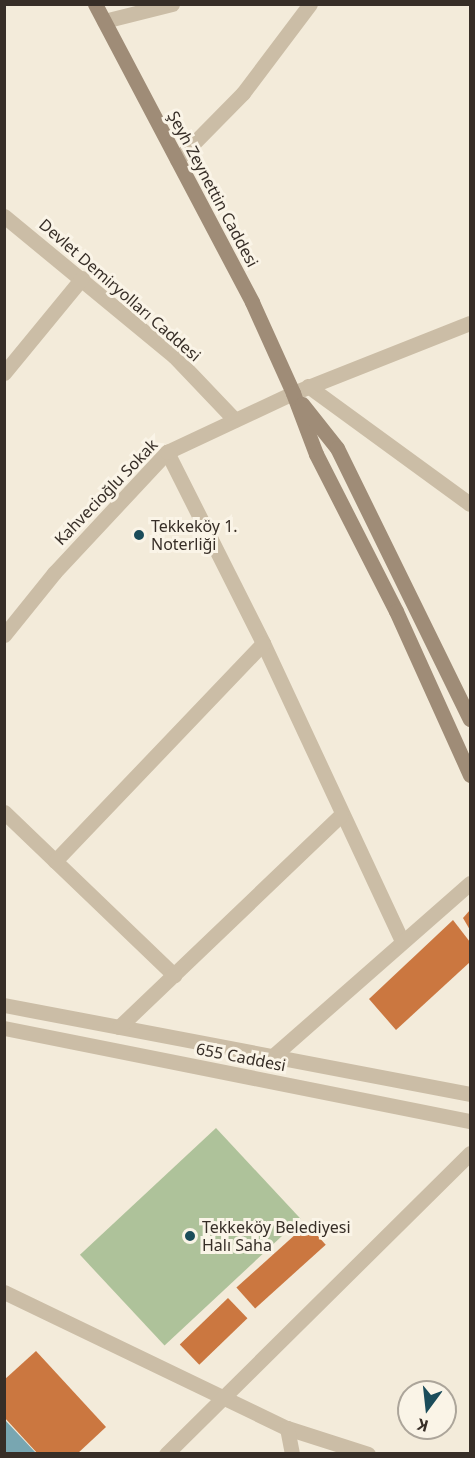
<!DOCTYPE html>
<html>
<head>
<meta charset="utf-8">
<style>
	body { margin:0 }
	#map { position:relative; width:475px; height:1458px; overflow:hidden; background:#f3ebda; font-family:"Noto Sans",sans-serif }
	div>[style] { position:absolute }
	.green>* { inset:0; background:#aec29a; transform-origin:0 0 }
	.water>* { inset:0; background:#78a6b1 }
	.building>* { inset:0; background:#cb7740; transform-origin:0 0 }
	.minor>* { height:15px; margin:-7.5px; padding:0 7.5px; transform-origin:7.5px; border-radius:7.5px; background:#cbbda6 }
	.secondary>* { height:15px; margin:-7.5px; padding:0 7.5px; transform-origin:7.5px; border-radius:7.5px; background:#9f8c77 }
	.dots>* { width:16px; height:16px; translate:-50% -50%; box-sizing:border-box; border:3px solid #faf4e7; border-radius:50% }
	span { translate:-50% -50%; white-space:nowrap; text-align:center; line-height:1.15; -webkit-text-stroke:6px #faf4e7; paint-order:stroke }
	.street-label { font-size:16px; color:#372e27 }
	.poi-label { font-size:16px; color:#372e27 }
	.left { translate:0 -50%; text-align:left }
	.frame { position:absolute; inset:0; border:6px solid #372e27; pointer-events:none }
	.north { position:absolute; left:397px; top:1380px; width:60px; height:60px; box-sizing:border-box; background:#faf4e7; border:2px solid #aca59a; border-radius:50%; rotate:195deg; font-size:16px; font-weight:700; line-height:24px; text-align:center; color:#372e27 }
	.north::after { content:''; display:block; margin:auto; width:21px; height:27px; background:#1b4c5a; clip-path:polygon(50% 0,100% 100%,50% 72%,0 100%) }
</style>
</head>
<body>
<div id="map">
	<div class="green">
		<div style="left:216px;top:1128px;width:124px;height:186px;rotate:47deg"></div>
	</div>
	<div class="water">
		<div style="clip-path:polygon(4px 1420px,5px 1420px,36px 1453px,5px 1453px)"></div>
	</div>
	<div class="building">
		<div style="clip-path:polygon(470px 910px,470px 930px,463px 918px)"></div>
		<div style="clip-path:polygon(453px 920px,470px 942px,470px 962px,396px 1030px,369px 999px)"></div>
		<div style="left:307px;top:1224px;width:28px;height:95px;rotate:48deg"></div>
		<div style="left:228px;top:1298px;width:28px;height:67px;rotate:46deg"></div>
		<div style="clip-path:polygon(36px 1351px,106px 1427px,77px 1454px,38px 1454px,4px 1417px,4px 1380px)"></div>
	</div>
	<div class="minor">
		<div style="left:104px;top:21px;width:70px;rotate:-14deg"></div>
		<div style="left:177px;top:160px;width:94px;rotate:-45.4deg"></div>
		<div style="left:243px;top:93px;width:111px;rotate:-53deg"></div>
		<div style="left:4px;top:216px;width:220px;rotate:39.5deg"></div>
		<div style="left:174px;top:356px;width:88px;rotate:46.4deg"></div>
		<div style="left:4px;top:373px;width:123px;rotate:-50.6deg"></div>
		<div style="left:308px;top:386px;width:200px;rotate:36.1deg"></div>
		<div style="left:167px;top:452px;width:214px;rotate:63.3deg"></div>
		<div style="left:263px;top:643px;width:329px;rotate:65deg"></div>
		<div style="left:4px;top:635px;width:80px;rotate:-51.1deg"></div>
		<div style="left:54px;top:573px;width:166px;rotate:-47deg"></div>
		<div style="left:167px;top:452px;width:139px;rotate:-25.1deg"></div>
		<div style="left:293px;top:393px;width:190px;rotate:-21.6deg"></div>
		<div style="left:4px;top:812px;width:236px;rotate:43.8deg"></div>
		<div style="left:55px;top:861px;width:301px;rotate:-46.3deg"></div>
		<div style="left:4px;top:1005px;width:474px;rotate:10.8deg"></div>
		<div style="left:119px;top:1027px;width:307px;rotate:-43.7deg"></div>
		<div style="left:4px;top:1028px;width:475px;rotate:11.3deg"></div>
		<div style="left:273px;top:1056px;width:262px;rotate:-41.3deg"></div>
		<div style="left:4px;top:1292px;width:314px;rotate:25.7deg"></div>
		<div style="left:287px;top:1428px;width:85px;rotate:17.8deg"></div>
		<div style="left:287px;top:1428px;width:26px;rotate:79deg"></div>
		<div style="left:166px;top:1454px;width:428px;rotate:-44.7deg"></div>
	</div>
	<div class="secondary">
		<div style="left:95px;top:4px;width:337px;rotate:62.2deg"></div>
		<div style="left:252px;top:302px;width:100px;rotate:65.7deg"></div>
		<div style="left:293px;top:393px;width:65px;rotate:69.3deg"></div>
		<div style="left:316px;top:454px;width:176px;rotate:63deg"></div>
		<div style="left:396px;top:611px;width:180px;rotate:65.7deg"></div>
		<div style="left:302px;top:404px;width:56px;rotate:51.5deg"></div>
		<div style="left:337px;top:448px;width:302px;rotate:63.9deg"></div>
	</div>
	<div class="dots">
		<div style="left:139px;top:535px;background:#1b4c5a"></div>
		<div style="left:190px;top:1236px;background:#1b4c5a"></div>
	</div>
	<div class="street-label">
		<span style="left:213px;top:189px;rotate:62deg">Şeyh Zeynettin Caddesi</span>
		<span style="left:120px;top:290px;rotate:41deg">Devlet Demiryolları Caddesi</span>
		<span style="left:106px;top:492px;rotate:-46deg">Kahvecioğlu Sokak</span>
		<span style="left:241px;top:1057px;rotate:11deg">655 Caddesi</span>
	</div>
	<div class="poi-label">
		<span class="left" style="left:151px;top:535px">Tekkeköy 1.<br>Noterliği</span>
		<span class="left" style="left:202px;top:1236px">Tekkeköy Belediyesi<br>Halı Saha</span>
	</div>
	<div class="frame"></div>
	<div class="north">K</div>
</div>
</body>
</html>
